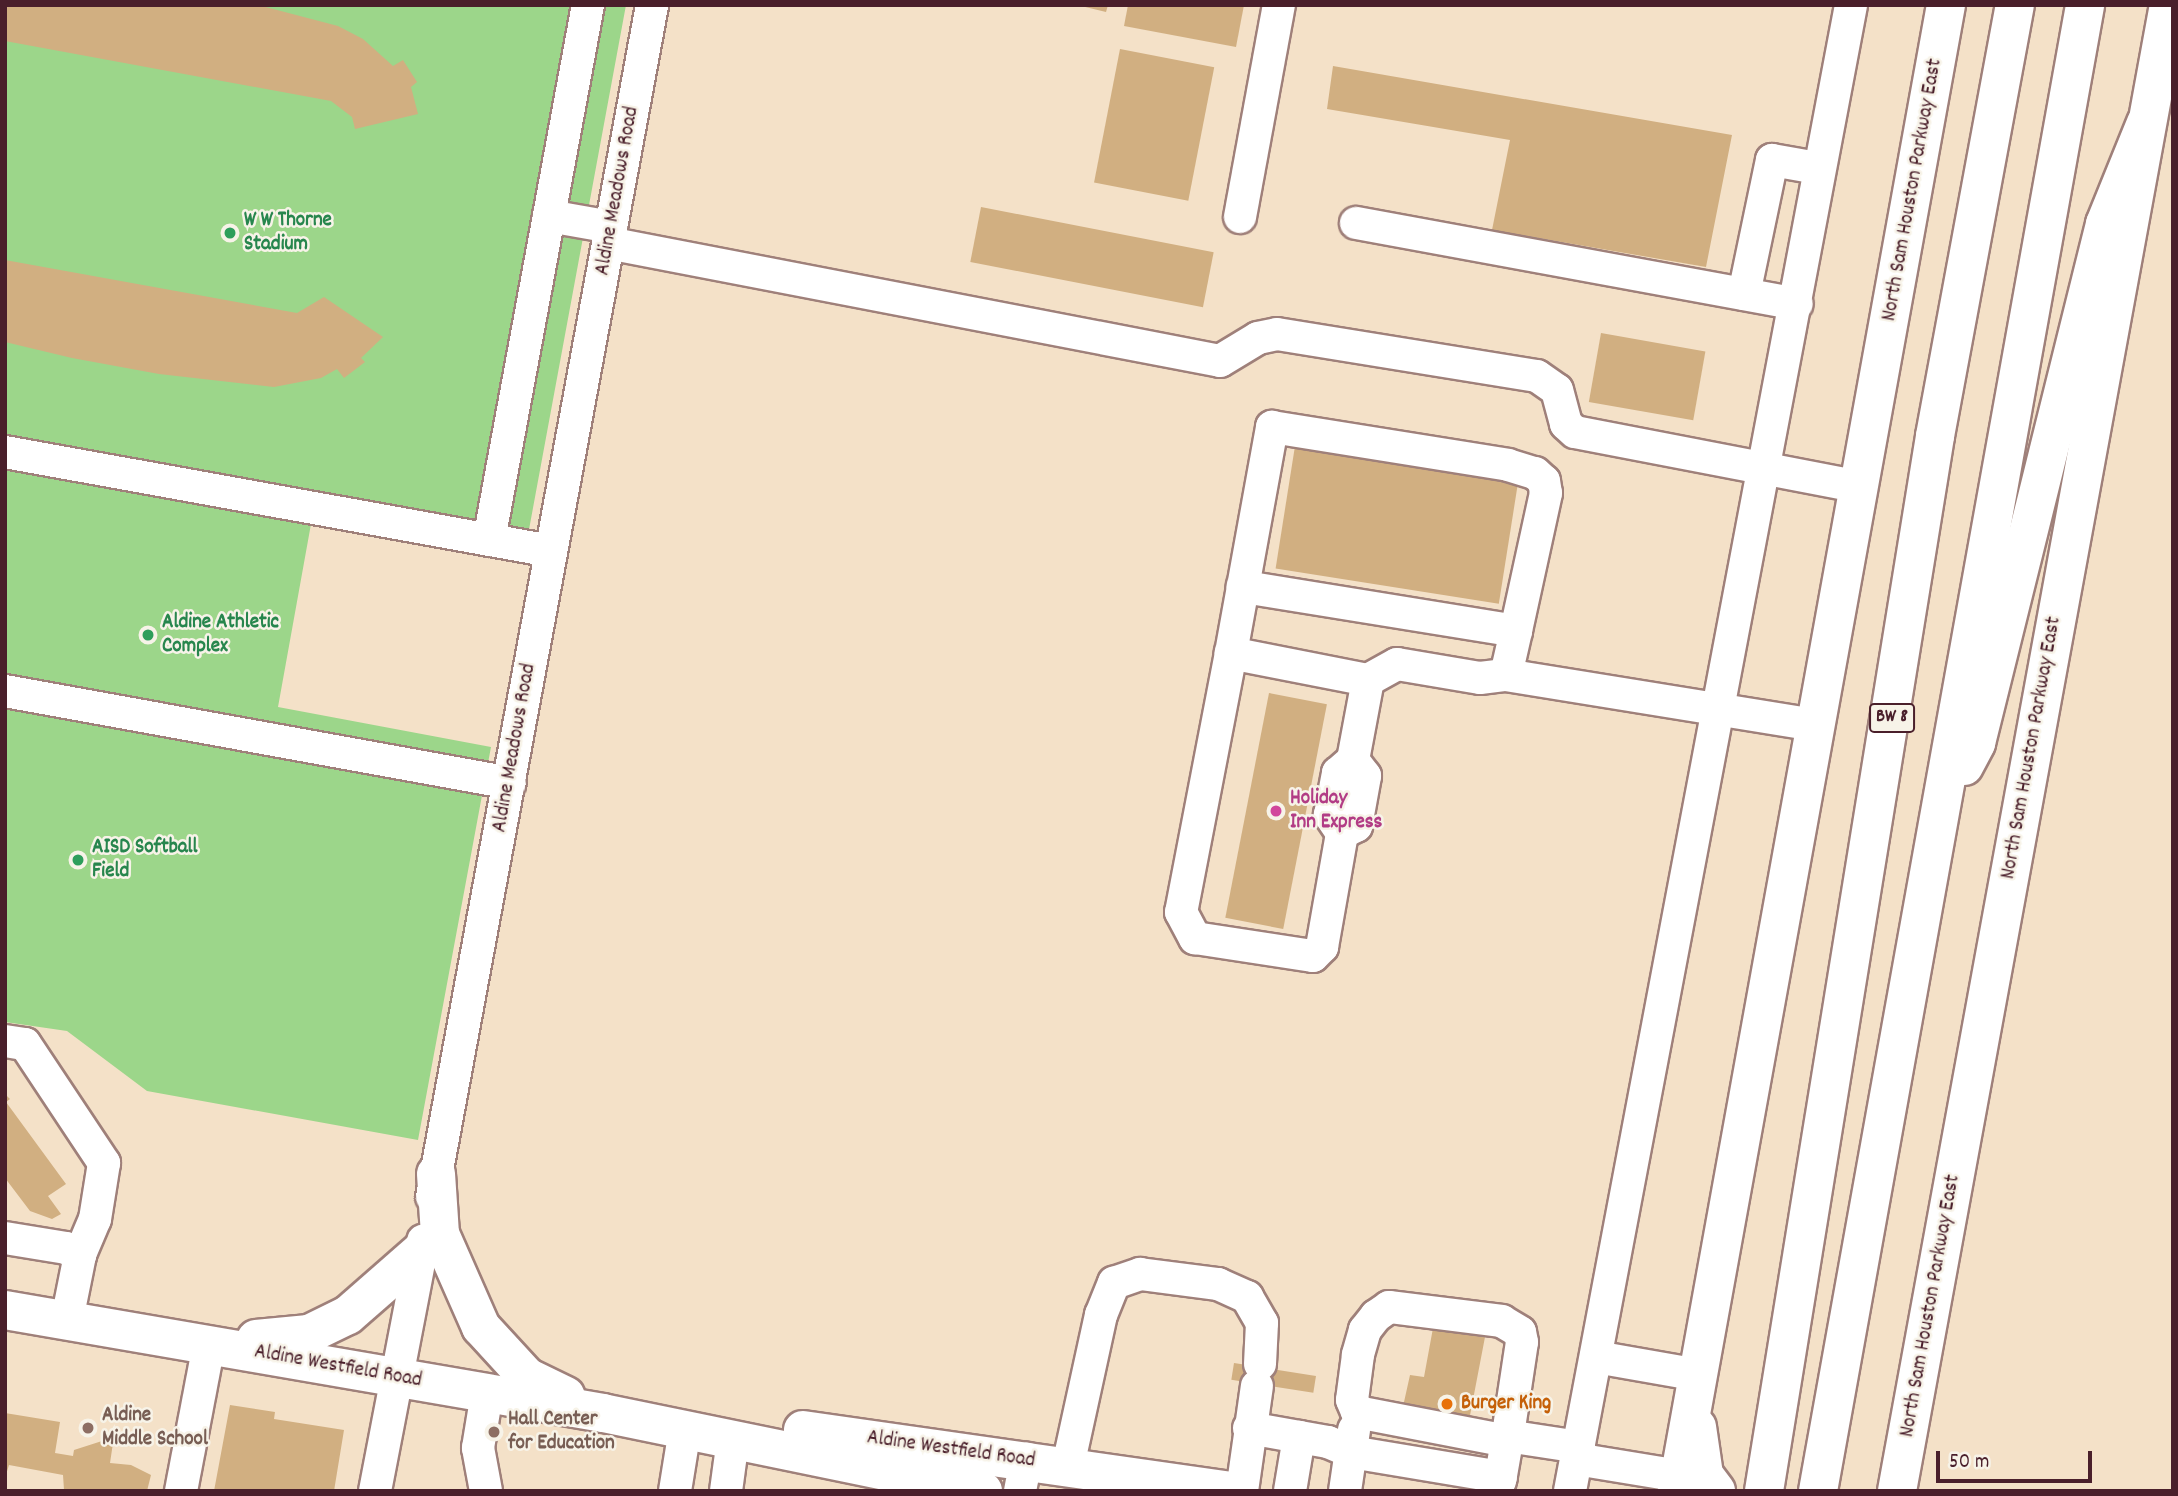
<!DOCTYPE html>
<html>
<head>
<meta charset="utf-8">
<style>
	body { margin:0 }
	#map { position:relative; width:2178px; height:1496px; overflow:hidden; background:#f4e1c8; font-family:Dekko,sans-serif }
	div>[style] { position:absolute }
	.green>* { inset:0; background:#9cd68a }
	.building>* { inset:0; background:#d1af81; transform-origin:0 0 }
	.roads { filter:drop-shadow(2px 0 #9f807a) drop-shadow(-2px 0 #9f807a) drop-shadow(0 2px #9f807a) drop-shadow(0 -2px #9f807a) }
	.minor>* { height:32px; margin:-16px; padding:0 16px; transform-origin:16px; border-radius:16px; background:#fff }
	.major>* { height:38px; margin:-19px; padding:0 19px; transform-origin:19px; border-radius:19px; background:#fff }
	.highway>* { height:38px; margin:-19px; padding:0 19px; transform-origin:19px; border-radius:19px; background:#fff }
	.dots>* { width:19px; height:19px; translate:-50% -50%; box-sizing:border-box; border:4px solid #f7f3e8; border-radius:50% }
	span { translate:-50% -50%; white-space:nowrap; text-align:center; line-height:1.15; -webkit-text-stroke:5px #f7f3e8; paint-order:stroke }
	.shield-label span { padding:2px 5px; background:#f7f3e8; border:2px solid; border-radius:5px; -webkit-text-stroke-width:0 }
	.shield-label { font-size:19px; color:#4a1f2b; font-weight:700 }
	.street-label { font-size:21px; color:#4a1f2b }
	.leisure-label { font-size:21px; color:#27864d; font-weight:700 }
	.left { translate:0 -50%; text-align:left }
	.hotel-label { font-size:21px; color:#b23c85; font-weight:700 }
	.food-label { font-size:21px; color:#c56008; font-weight:700 }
	.education-label { font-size:21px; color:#785e54; font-weight:700 }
	.frame { position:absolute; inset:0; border:7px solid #4a1f2b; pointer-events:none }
	.scale { position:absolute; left:1936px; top:1451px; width:156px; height:32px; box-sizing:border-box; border:4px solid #4a1f2b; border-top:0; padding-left:9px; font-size:21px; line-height:24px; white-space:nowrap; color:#4a1f2b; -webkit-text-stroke:5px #f7f3e8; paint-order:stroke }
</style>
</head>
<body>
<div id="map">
	<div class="green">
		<div style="clip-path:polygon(5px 5px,626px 5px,523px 562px,311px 524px,278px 707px,491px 747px,418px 1140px,147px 1091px,67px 1031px,5px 1022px)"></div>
	</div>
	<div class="building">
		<div style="clip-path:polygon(5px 5px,258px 5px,338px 26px,363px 39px,393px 66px,403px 60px,417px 82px,411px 87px,418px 114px,355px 129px,352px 117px,331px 101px,5px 41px)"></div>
		<div style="clip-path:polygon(1077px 5px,1108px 5px,1106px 12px)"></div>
		<div style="clip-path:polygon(1128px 5px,1244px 5px,1236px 47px,1124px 26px)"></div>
		<div style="left:1120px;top:49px;width:96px;height:136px;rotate:11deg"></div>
		<div style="clip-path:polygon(1333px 66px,1732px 135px,1706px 267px,1492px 230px,1510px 140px,1327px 109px)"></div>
		<div style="left:981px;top:207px;width:237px;height:56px;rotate:11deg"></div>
		<div style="clip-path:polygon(5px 260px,297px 313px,324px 297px,383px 337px,361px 358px,365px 362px,344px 378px,337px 369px,321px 378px,274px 387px,159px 374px,72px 358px,5px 342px)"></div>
		<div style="left:1601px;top:333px;width:106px;height:70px;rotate:10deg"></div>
		<div style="left:1295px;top:446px;width:226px;height:124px;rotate:9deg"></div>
		<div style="left:1269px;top:693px;width:59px;height:229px;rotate:11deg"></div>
		<div style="clip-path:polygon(5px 1094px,10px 1099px,6px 1102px,66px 1184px,48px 1196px,61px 1214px,52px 1219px,30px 1211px,5px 1178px)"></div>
		<div style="clip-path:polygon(1433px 1328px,1485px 1337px,1467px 1431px,1400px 1420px,1410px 1375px,1424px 1377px)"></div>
		<div style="left:1234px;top:1363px;width:83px;height:17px;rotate:9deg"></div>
		<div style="clip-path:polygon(230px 1405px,275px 1412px,274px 1419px,344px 1430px,334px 1491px,214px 1491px)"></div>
		<div style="clip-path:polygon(5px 1413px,60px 1422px,55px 1453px,73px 1456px,74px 1450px,102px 1441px,113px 1443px,110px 1463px,131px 1465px,151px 1475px,147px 1491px,64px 1490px,63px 1475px,9px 1465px,5px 1478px)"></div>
	</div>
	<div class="roads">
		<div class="minor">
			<div style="left:549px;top:216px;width:63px;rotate:10.1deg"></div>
			<div style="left:1240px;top:217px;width:216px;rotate:-79.6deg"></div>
			<div style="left:1356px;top:223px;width:448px;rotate:10.4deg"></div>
			<div style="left:608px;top:243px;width:623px;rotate:10.91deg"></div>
			<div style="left:1220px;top:361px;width:44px;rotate:-31.2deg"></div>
			<div style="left:1258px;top:338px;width:19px;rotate:-12deg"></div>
			<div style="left:1277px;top:334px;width:263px;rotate:9.2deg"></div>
			<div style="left:1537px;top:376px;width:24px;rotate:35deg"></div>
			<div style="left:1557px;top:390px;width:35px;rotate:75deg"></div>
			<div style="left:1566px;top:424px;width:12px;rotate:42deg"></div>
			<div style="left:1575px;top:432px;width:290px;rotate:10.9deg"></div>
			<div style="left:1744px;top:294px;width:137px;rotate:-78.2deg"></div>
			<div style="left:1772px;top:160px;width:46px;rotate:10.1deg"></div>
			<div style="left:5px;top:452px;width:555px;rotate:10.28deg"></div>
			<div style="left:489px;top:540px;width:544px;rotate:-79.52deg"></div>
			<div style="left:1516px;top:631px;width:277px;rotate:-170.8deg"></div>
			<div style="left:1243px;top:587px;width:163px;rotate:-79.7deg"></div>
			<div style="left:1272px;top:427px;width:239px;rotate:9.1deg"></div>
			<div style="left:1508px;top:465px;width:28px;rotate:17deg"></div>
			<div style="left:1535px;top:473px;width:12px;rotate:42deg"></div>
			<div style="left:1544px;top:481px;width:12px;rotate:81deg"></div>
			<div style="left:1546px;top:493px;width:141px;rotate:102.3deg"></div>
			<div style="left:1516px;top:631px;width:45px;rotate:102.8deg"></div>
			<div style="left:1506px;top:675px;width:314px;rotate:9.2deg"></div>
			<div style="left:1231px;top:653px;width:67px;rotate:-79.7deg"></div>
			<div style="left:1368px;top:680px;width:140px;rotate:-168.9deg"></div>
			<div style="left:1231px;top:653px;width:264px;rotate:100.9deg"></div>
			<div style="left:1181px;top:912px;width:30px;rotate:62deg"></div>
			<div style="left:1195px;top:938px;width:119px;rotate:8.7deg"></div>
			<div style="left:1313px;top:956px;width:13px;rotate:-45deg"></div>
			<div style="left:1322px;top:947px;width:116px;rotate:-80deg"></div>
			<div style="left:1342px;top:833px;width:22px;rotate:-124deg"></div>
			<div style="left:1330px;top:815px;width:43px;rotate:-79.2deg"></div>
			<div style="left:1338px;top:773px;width:20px;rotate:-41deg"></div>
			<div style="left:1353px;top:760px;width:81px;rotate:-79.4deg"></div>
			<div style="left:1368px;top:680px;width:33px;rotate:-29deg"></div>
			<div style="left:1397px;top:664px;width:84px;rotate:9.6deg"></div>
			<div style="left:1480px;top:678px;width:26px;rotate:-7deg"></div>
			<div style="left:5px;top:691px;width:513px;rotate:10.32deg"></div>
			<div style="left:1342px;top:833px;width:16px;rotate:-27deg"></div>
			<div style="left:1356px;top:826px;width:51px;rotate:-79.8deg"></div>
			<div style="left:1365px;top:776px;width:20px;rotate:-127deg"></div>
			<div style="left:5px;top:1041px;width:20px;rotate:9deg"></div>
			<div style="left:25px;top:1044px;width:143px;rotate:56.4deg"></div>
			<div style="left:104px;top:1163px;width:57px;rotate:99.1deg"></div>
			<div style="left:95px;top:1219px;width:39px;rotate:113deg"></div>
			<div style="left:432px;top:1197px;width:1212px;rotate:-79.54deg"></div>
			<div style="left:5px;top:1238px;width:62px;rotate:9.3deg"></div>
			<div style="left:66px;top:1248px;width:16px;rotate:27deg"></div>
			<div style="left:80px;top:1255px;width:66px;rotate:101.3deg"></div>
			<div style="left:1596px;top:1357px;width:104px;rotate:10deg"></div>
			<div style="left:1249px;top:1428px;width:80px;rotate:10deg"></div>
			<div style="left:1328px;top:1442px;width:25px;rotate:23deg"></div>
			<div style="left:1351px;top:1452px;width:152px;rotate:9.5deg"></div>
			<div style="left:1507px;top:1436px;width:73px;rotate:8.7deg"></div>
			<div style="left:1576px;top:1459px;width:105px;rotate:9.3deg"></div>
			<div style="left:1068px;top:1466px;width:155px;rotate:-77.7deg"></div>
			<div style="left:1101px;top:1315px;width:35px;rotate:-68deg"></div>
			<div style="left:1114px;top:1283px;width:28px;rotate:-19deg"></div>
			<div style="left:1140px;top:1274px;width:79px;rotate:7.3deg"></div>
			<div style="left:1218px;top:1284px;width:32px;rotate:24deg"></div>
			<div style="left:1247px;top:1297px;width:30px;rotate:60deg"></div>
			<div style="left:1262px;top:1323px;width:41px;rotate:92.8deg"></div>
			<div style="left:1500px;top:1481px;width:41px;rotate:-80.1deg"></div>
			<div style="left:1507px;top:1441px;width:100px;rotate:-81.4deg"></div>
			<div style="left:1522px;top:1342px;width:10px;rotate:-101deg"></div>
			<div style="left:1520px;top:1332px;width:21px;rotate:-149deg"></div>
			<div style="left:1502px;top:1321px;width:114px;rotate:-172.9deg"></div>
			<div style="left:1389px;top:1307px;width:16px;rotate:145deg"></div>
			<div style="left:1376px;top:1316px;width:18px;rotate:128deg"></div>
			<div style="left:1365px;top:1330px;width:26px;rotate:106deg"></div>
			<div style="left:1358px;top:1355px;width:45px;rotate:97.6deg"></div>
			<div style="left:1352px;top:1400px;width:13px;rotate:67deg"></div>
			<div style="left:1357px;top:1412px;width:153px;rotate:10.9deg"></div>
			<div style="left:181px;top:1491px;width:150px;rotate:-79.2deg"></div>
			<div style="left:375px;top:1491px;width:255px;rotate:-79.1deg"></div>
			<div style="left:486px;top:1491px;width:44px;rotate:-100.5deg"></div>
			<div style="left:478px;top:1448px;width:56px;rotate:-80.7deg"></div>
			<div style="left:675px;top:1491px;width:63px;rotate:-80.8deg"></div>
			<div style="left:726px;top:1491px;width:52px;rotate:-82.3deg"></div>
			<div style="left:1020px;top:1491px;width:33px;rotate:-79deg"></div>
			<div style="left:1242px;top:1491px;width:106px;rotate:-81.9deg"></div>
			<div style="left:1290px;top:1491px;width:55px;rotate:-80.5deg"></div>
			<div style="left:1345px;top:1491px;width:62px;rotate:-81.6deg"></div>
			<div style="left:1570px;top:1491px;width:1512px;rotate:-79.29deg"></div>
		</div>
		<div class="major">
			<div style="left:436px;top:1174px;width:60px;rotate:86.2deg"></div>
			<div style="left:440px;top:1234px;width:102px;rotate:66.2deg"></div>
			<div style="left:481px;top:1327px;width:68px;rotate:47.4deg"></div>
			<div style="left:527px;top:1377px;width:43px;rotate:26deg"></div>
			<div style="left:5px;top:1310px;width:607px;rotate:9.77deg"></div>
			<div style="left:603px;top:1413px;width:388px;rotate:11.6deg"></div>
			<div style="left:256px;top:1339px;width:53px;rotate:-5.4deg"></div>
			<div style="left:309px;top:1334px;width:43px;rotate:-26deg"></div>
			<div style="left:348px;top:1315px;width:97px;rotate:-41.2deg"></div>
			<div style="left:1697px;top:1427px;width:49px;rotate:81.7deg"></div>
			<div style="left:1704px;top:1475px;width:20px;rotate:53deg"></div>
			<div style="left:803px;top:1430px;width:431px;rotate:8.1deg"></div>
			<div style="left:1677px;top:1491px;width:1510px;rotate:-79.74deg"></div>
			<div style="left:1897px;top:1491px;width:1511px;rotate:-79.63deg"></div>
		</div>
		<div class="highway">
			<div style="left:1964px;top:766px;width:26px;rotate:-62deg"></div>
			<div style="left:1976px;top:743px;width:535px;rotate:-76.04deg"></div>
			<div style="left:2105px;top:224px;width:109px;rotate:-67.9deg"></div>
			<div style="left:1764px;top:1491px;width:1069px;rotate:-80.79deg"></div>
			<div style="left:1935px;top:436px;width:438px;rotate:-79.5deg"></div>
			<div style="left:1818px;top:1491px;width:1510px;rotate:-79.81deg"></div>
		</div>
	</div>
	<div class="dots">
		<div style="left:230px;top:233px;background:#2e9e5b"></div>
		<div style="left:148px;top:635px;background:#2e9e5b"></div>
		<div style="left:1276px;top:811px;background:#d1479c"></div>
		<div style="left:78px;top:860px;background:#2e9e5b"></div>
		<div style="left:1447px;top:1404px;background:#e8710a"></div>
		<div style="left:88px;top:1428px;background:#8d6e63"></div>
		<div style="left:494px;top:1432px;background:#8d6e63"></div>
	</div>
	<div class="shield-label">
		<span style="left:1892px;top:718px">BW 8</span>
	</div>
	<div class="street-label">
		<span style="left:1913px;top:190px;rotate:-80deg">North Sam Houston Parkway East</span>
		<span style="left:618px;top:191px;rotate:-80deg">Aldine Meadows Road</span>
		<span style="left:515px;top:748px;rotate:-80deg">Aldine Meadows Road</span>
		<span style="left:2032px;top:748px;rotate:-80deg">North Sam Houston Parkway East</span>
		<span style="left:1931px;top:1306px;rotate:-80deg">North Sam Houston Parkway East</span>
		<span style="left:338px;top:1367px;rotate:10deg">Aldine Westfield Road</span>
		<span style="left:951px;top:1450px;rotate:8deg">Aldine Westfield Road</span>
	</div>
	<div class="leisure-label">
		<span class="left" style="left:244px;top:233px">W W Thorne<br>Stadium</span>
		<span class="left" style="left:162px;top:635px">Aldine Athletic<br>Complex</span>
		<span class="left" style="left:92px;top:860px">AISD Softball<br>Field</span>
	</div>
	<div class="hotel-label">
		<span class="left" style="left:1290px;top:811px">Holiday<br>Inn Express</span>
	</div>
	<div class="food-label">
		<span class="left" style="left:1461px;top:1404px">Burger King</span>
	</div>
	<div class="education-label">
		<span class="left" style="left:102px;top:1428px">Aldine<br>Middle School</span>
		<span class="left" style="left:508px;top:1432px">Hall Center<br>for Education</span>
	</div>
	<div class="frame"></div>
	<div class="scale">50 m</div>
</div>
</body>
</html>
